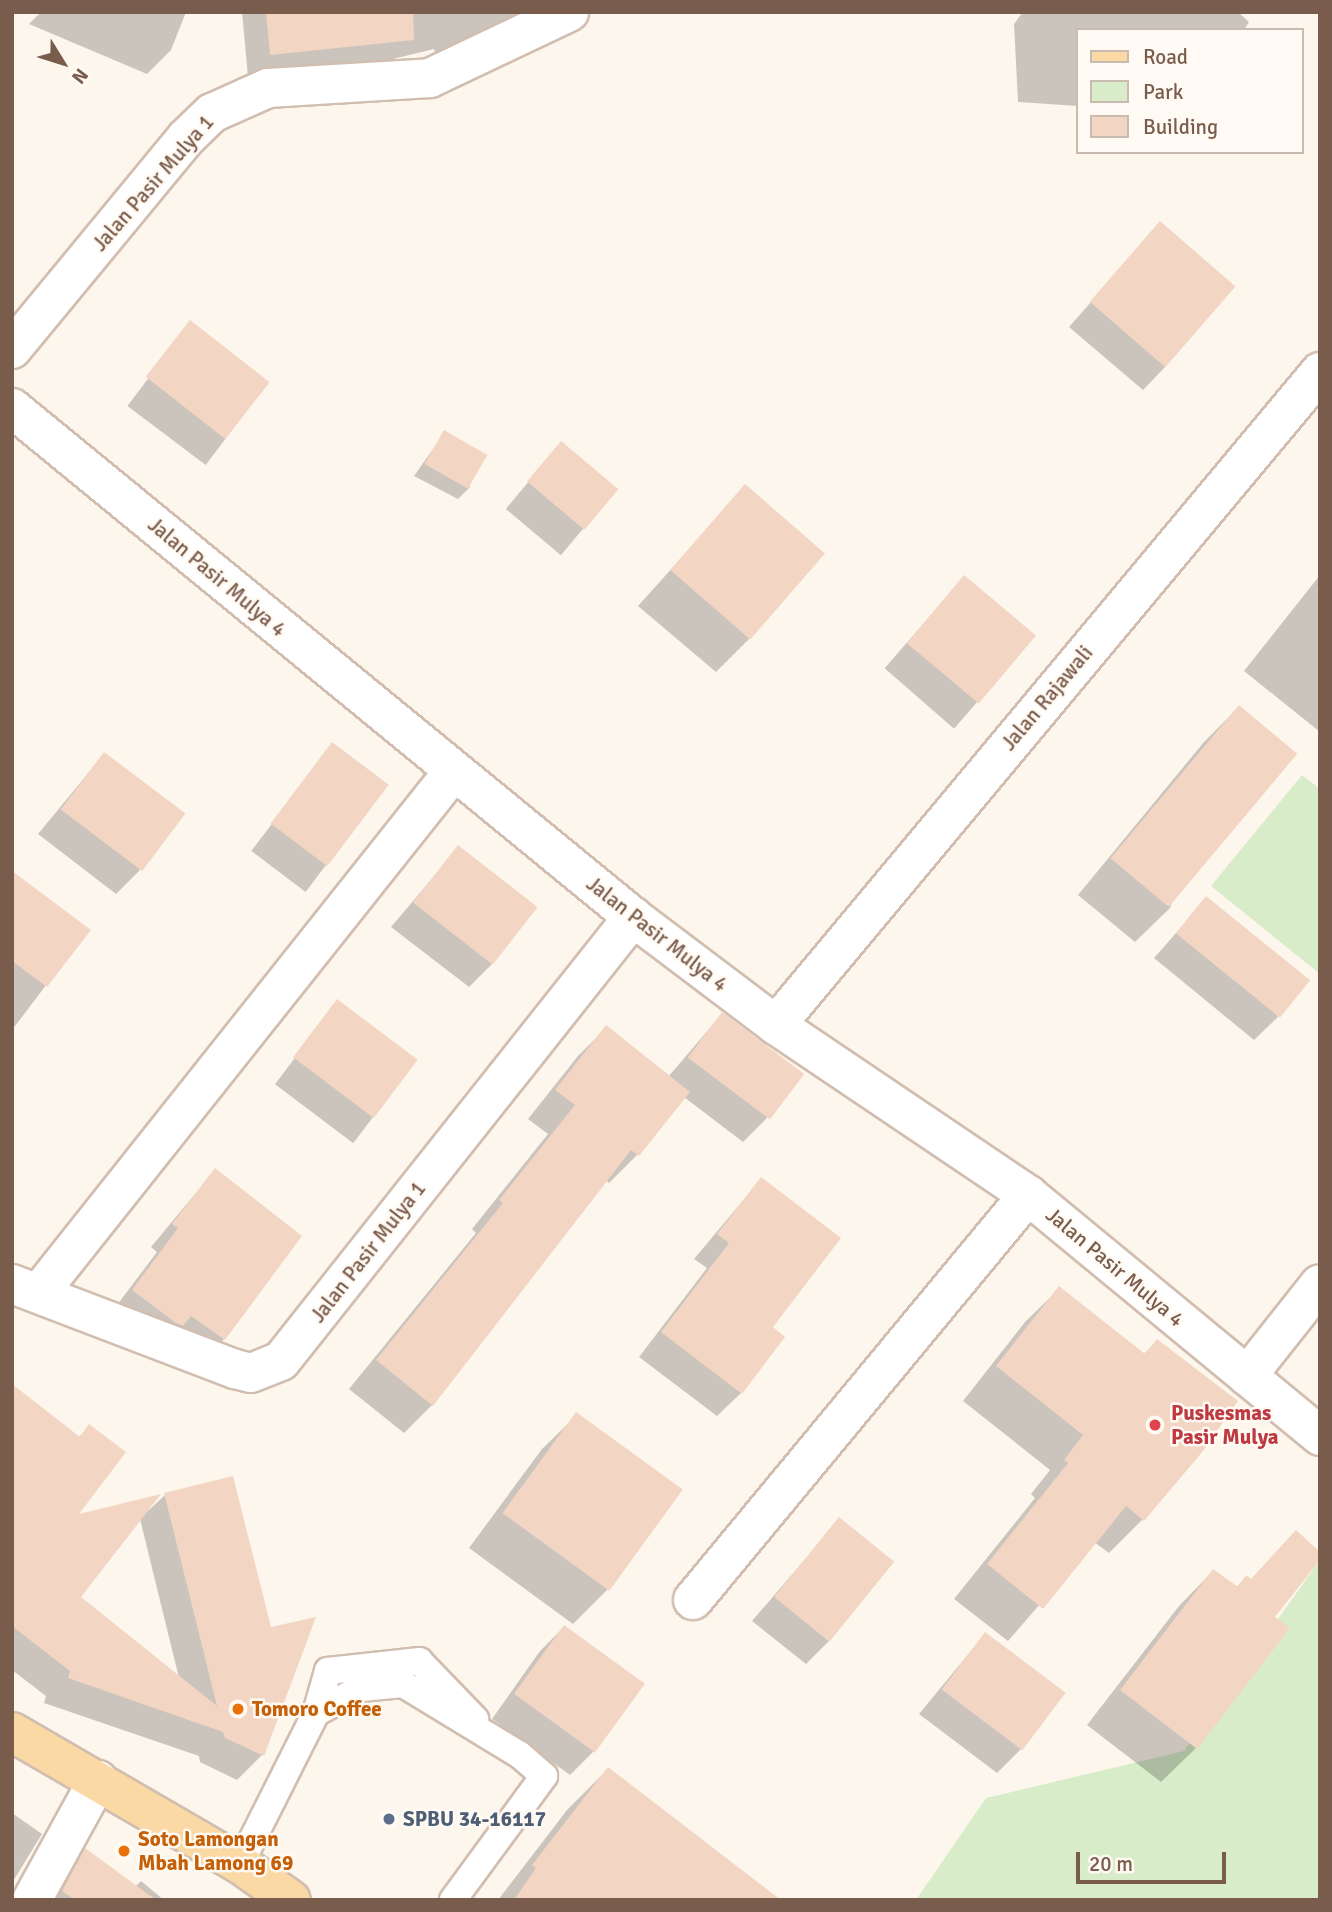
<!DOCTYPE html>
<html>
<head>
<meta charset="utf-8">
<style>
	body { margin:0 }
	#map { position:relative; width:1332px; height:1912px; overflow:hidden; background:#fdf6ec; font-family:Signika,sans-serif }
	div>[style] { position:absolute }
	.green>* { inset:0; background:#d8ecc9 }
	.shadow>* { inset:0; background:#0003; transform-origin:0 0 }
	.building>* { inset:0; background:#f3d5c3; transform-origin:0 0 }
	.roads { filter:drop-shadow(2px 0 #d1beb0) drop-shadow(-2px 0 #d1beb0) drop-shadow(0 2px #d1beb0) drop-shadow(0 -2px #d1beb0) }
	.lane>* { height:26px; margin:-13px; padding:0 13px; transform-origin:13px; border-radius:13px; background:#fff }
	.street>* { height:38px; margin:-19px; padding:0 19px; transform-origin:19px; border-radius:19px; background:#fff }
	.primary>* { height:38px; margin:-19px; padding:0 19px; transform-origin:19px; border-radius:19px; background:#fbd9a5 }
	.dots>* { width:19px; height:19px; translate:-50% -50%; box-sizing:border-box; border:4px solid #fffaf3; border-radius:50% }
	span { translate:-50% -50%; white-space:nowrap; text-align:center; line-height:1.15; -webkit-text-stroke:5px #fffaf3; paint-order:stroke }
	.street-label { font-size:21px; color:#7a5c4d }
	.health-label { font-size:21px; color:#be3a42; font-weight:700 }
	.left { translate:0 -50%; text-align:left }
	.food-label { font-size:21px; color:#c56008; font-weight:700 }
	.service-label { font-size:21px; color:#4e5e75; font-weight:700 }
	.frame { position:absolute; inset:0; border:14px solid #7a5c4d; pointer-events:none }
	.legend { position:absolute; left:1076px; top:28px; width:228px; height:126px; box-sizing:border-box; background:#fffaf3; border:2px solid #cabbb1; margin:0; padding:9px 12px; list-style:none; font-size:21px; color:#7a5c4d }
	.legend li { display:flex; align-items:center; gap:14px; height:35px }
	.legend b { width:35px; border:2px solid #cabbb1 }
	.north { position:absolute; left:28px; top:28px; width:70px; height:70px; -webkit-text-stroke:5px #fffaf3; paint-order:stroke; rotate:128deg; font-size:19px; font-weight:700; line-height:28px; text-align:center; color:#7a5c4d }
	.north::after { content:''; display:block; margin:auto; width:24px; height:32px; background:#7a5c4d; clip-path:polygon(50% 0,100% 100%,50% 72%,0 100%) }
	.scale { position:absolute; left:1076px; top:1852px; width:150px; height:32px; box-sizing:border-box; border:4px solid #7a5c4d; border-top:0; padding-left:9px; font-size:21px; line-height:24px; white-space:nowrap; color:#7a5c4d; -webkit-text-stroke:5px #fffaf3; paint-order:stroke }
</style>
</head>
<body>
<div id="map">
	<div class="green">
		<div style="clip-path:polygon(1302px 775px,1320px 789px,1320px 974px,1211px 886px)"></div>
		<div style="clip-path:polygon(1320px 1560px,1320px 1900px,916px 1900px,986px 1798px,1184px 1751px)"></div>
	</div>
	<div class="shadow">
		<div style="clip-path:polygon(41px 12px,186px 12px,171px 50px,147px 74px,29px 24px)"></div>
		<div style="clip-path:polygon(242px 12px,522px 12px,506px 28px,437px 60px,434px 49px,368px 65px,248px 77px)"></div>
		<div style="clip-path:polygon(1023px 12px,1238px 12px,1249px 22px,1244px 30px,1078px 30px,1078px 106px,1018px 102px,1014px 24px)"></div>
		<div style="clip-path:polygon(1160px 224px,1166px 366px,1143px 390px,1069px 327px)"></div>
		<div style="left:190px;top:323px;width:98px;height:104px;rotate:37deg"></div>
		<div style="clip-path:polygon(445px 432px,470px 487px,458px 499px,414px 476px)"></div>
		<div style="left:561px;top:443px;width:72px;height:86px;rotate:40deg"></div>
		<div style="clip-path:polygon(745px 487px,750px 638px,716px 672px,638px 606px)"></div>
		<div style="clip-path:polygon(1320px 575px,1320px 732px,1244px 671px)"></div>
		<div style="left:964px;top:577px;width:92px;height:121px;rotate:41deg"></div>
		<div style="clip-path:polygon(1239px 707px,1170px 908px,1135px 942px,1078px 895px,1204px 742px)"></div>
		<div style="left:332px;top:744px;width:68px;height:134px;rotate:37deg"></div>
		<div style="clip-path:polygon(104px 754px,140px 870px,116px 894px,38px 834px)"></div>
		<div style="clip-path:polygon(458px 848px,493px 963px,469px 987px,391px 927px)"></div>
		<div style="clip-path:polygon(12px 875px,88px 930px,12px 1030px)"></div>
		<div style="clip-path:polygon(1207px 898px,1278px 1017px,1254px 1040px,1154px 958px)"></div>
		<div style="left:337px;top:1002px;width:98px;height:103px;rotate:37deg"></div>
		<div style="clip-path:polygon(722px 1014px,767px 1118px,743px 1142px,684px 1097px,637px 1155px,609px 1183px,606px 1180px,432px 1405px,404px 1433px,349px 1389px,476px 1233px,472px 1229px,548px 1134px,528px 1119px,578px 1056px,606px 1028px,668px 1077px)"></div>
		<div style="clip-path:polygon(215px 1170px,224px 1339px,202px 1361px,111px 1313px,157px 1252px,151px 1247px)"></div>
		<div style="clip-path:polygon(761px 1179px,741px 1393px,717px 1416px,639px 1357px,707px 1268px,694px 1259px)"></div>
		<div style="clip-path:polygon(1060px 1288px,1143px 1355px,1157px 1341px,1143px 1519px,1109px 1553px,1094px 1542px,1008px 1641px,954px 1599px,1035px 1498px,1031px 1494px,1050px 1470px,963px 1401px,1025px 1322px)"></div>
		<div style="clip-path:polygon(evenodd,12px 1386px,78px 1438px,89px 1427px,75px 1517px,149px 1510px,165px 1495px,270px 1629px,313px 1620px,262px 1755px,237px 1780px,200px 1762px,199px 1756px,44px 1703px,46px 1696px,12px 1670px,12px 1386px,140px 1519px,179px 1678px,79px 1597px,140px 1519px)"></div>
		<div style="clip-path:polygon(577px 1415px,680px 1490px,608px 1589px,573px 1624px,469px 1548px,542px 1449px)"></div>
		<div style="clip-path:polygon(839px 1520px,829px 1641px,806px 1664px,752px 1621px)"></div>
		<div style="clip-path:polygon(1213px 1571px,1236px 1588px,1246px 1577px,1273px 1617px,1196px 1748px,1161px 1782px,1087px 1725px,1179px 1606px)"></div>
		<div style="clip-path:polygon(564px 1627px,594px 1751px,570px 1775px,492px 1719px,540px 1651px)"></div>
		<div style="clip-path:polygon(985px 1634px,1021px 1749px,997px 1773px,919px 1714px)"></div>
		<div style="clip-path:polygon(608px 1769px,779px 1900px,498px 1900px,567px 1810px)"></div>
		<div style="clip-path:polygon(12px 1813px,42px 1834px,12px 1883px)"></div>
		<div style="clip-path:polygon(86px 1851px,135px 1887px,141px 1881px,164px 1900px,49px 1900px,65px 1872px)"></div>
	</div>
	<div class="building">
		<div style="clip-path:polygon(266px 12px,413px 12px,414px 40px,270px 55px)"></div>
		<div style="left:1160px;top:221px;width:100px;height:107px;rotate:41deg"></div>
		<div style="left:190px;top:320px;width:101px;height:72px;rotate:38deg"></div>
		<div style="left:444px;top:430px;width:50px;height:39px;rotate:30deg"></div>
		<div style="left:561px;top:441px;width:75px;height:53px;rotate:40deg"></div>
		<div style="left:745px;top:484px;width:106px;height:114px;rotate:41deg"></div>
		<div style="left:964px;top:575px;width:94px;height:89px;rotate:40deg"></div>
		<div style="left:1239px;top:705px;width:76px;height:200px;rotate:40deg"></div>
		<div style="left:332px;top:742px;width:71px;height:102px;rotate:37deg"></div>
		<div style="left:104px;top:752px;width:102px;height:72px;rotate:37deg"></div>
		<div style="left:458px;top:845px;width:101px;height:73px;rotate:38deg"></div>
		<div style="clip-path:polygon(12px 871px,91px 930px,47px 987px,12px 961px)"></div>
		<div style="left:1206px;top:896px;width:134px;height:48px;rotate:39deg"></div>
		<div style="left:337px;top:999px;width:101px;height:73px;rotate:37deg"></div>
		<div style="left:722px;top:1012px;width:103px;height:57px;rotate:37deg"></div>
		<div style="clip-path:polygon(606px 1025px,690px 1092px,639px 1156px,631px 1150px,433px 1406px,376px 1360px,503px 1203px,499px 1200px,575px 1105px,555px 1090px)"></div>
		<div style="clip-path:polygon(215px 1168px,302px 1236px,225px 1340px,191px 1316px,183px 1326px,176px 1323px,132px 1290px,178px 1228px,172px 1224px)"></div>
		<div style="clip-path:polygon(761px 1177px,841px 1238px,773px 1327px,785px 1337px,742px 1394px,661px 1332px,729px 1243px,717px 1234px)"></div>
		<div style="clip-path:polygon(1059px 1286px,1145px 1354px,1157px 1339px,1238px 1401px,1203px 1451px,1144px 1521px,1126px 1506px,1043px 1609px,987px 1564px,1068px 1463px,1064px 1460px,1083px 1435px,996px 1366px)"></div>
		<div style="clip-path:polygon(12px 1384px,80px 1437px,89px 1424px,126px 1452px,79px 1514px,161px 1494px,81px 1597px,217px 1706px,164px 1493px,233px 1476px,271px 1627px,316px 1617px,264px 1756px,225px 1738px,223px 1732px,68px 1678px,70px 1671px,12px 1626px)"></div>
		<div style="left:576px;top:1412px;width:132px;height:125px;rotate:36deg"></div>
		<div style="left:839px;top:1517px;width:71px;height:103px;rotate:39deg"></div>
		<div style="clip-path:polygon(1296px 1530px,1320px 1552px,1320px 1560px,1275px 1617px,1290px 1628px,1197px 1749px,1120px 1690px,1213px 1569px,1238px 1587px,1246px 1575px,1251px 1579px)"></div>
		<div style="left:564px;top:1625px;width:100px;height:85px;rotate:36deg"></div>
		<div style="left:985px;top:1632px;width:101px;height:72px;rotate:37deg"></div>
		<div style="clip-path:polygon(608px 1767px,781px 1900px,514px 1900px,536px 1868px,532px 1865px)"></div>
		<div style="clip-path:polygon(85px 1848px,156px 1900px,75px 1900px,62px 1891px)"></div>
	</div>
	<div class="roads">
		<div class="lane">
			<div style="left:316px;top:1713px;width:44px;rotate:-74.1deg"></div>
			<div style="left:328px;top:1671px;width:92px;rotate:-6.3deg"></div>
			<div style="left:419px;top:1661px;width:81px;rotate:46deg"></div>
			<div style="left:240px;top:1864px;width:169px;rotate:-63.3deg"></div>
			<div style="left:316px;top:1713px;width:51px;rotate:-29.1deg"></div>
			<div style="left:361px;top:1688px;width:42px;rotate:-5.4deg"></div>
			<div style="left:403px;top:1684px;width:137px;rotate:31.3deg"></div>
			<div style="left:520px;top:1755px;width:32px;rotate:41deg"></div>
			<div style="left:544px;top:1776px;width:154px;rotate:126.3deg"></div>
		</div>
		<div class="street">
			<div style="left:12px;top:349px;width:273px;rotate:-50.5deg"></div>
			<div style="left:186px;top:138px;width:36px;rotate:-44deg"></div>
			<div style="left:212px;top:113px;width:61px;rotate:-24.1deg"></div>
			<div style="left:268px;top:88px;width:162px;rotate:-3.5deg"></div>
			<div style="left:430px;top:78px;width:154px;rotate:-25.4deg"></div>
			<div style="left:12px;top:408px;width:803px;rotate:39.34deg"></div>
			<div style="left:633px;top:917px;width:179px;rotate:37.1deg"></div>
			<div style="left:776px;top:1025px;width:304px;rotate:34deg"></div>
			<div style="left:1028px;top:1195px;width:379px;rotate:39.5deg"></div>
			<div style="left:776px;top:1025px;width:850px;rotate:-50.2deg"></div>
			<div style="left:12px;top:1284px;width:239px;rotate:20.9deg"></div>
			<div style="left:235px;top:1369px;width:16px;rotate:14deg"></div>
			<div style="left:251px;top:1373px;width:32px;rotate:-22deg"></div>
			<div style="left:281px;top:1361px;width:567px;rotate:-51.59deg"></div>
			<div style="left:39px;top:1293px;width:665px;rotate:-51.53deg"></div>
			<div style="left:1247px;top:1376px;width:117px;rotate:-51.6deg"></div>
			<div style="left:693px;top:1600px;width:526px;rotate:-50.4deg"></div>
			<div style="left:32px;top:1900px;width:137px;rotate:-61.2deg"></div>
		</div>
		<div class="primary">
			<div style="left:12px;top:1732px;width:263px;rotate:30.1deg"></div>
			<div style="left:240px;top:1864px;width:62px;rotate:35.2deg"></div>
		</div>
	</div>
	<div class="dots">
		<div style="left:1155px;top:1425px;background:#e0444e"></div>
		<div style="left:238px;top:1709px;background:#e8710a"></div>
		<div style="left:389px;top:1819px;background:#5c6f8a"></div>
		<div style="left:124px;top:1851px;background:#e8710a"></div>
	</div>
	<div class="street-label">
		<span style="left:153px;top:183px;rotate:-49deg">Jalan Pasir Mulya 1</span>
		<span style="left:217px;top:577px;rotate:40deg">Jalan Pasir Mulya 4</span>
		<span style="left:1047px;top:698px;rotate:-50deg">Jalan Rajawali</span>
		<span style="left:657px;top:934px;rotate:38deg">Jalan Pasir Mulya 4</span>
		<span style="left:368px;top:1252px;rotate:-52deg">Jalan Pasir Mulya 1</span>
		<span style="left:1115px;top:1267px;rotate:40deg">Jalan Pasir Mulya 4</span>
	</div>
	<div class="health-label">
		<span class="left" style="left:1171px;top:1425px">Puskesmas<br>Pasir Mulya</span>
	</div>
	<div class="food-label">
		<span class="left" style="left:252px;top:1709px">Tomoro Coffee</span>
		<span class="left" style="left:138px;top:1851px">Soto Lamongan<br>Mbah Lamong 69</span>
	</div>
	<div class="service-label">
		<span class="left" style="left:403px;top:1819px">SPBU 34-16117</span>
	</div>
	<div class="frame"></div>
	<ul class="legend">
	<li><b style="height:9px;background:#fbd9a5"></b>Road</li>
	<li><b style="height:19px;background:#d8ecc9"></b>Park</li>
	<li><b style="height:19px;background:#f3d5c3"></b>Building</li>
	</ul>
	<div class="north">N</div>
	<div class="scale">20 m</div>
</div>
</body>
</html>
